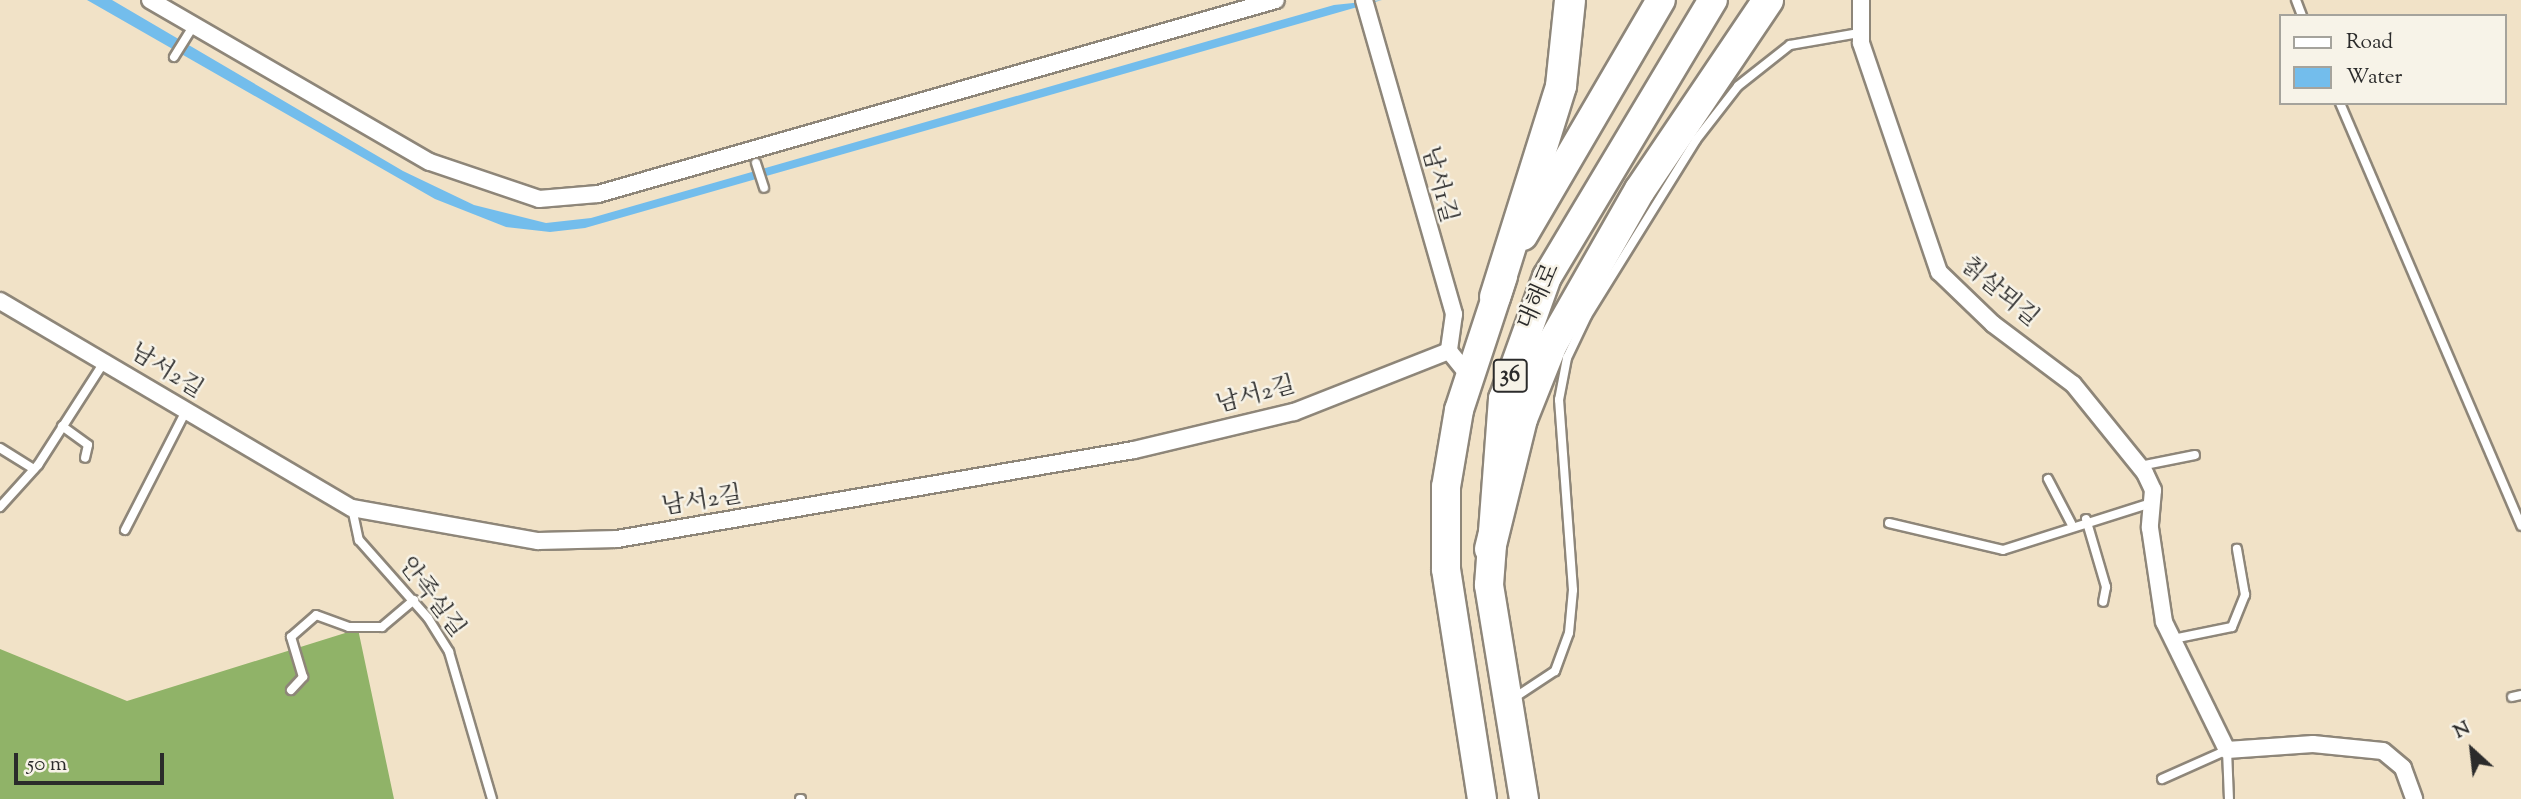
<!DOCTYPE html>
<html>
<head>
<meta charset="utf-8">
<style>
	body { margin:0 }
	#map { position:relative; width:2521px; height:799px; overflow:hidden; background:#f1e2c7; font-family:"Sorts Mill Goudy","Noto Serif KR",serif }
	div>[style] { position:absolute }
	.forest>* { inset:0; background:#90b368 }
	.water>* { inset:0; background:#73bdec }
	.roads { filter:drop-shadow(2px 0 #8e8679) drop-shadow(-2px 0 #8e8679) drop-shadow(0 2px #8e8679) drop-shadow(0 -2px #8e8679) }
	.service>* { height:8px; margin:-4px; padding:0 4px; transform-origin:4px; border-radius:4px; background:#fff }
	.minor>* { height:16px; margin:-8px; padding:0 8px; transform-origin:8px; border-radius:8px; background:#fff }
	.trunk>* { height:28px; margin:-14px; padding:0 14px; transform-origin:14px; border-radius:14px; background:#fff }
	.motorway>* { height:30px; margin:-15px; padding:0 15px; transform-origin:15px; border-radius:15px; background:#fff }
	span { translate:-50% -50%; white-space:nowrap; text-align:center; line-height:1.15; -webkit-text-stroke:5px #f7f3e8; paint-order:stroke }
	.shield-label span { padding:2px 5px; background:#f7f3e8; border:2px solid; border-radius:5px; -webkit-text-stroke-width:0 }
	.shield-label { font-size:23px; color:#2b2b2b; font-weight:700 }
	.street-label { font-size:24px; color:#2b2b2b }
	.legend { position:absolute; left:2279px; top:14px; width:228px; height:91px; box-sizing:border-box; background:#f7f3e8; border:2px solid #a5a39c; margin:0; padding:9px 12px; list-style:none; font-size:21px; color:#2b2b2b }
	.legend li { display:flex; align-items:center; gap:14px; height:35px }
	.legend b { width:35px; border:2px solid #a5a39c }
	.north { position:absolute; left:2437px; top:715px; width:70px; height:70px; -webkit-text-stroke:5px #f7f3e8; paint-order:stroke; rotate:333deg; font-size:19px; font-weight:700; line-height:28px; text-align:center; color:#2b2b2b }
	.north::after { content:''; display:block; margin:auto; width:24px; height:32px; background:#2b2b2b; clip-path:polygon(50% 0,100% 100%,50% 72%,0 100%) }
	.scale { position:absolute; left:14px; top:753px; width:150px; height:32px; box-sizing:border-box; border:4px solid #2b2b2b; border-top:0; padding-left:9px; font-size:21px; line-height:24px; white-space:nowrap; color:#2b2b2b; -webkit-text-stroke:5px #f7f3e8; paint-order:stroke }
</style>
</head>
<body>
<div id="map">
	<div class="forest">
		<div style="clip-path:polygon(358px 629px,394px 799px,0 799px,0 649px,127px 701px)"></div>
	</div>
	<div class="water">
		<div style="clip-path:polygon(87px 0,112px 0,403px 171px,474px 205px,546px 223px,591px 218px,1334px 5px,1382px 0,585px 228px,550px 232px,506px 227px,435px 199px)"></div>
	</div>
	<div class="roads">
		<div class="service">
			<div style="left:2296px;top:0;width:17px;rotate:69deg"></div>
			<div style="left:174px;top:57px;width:31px;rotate:-58deg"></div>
			<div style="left:2340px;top:103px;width:460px;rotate:66.8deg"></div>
			<div style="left:756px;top:163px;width:26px;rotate:72deg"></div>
			<div style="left:62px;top:426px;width:32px;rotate:36deg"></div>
			<div style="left:88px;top:445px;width:13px;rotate:103deg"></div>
			<div style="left:0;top:448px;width:40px;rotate:32deg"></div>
			<div style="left:2140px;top:466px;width:56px;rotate:-11.3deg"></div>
			<div style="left:2048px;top:479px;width:50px;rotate:62.4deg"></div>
			<div style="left:0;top:507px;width:57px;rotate:-47.9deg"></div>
			<div style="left:38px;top:465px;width:122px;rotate:-57.3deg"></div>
			<div style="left:352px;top:508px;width:33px;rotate:78deg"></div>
			<div style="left:359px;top:540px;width:104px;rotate:48.5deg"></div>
			<div style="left:428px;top:618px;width:40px;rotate:58deg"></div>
			<div style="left:449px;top:652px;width:153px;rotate:73.7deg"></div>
			<div style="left:2086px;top:519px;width:71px;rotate:73.6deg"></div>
			<div style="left:2106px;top:587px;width:15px;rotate:101deg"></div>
			<div style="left:1889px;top:523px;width:117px;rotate:13.3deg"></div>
			<div style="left:2003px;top:550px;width:155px;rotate:-17.6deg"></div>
			<div style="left:125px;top:530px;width:134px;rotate:-62.9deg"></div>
			<div style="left:2173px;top:639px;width:60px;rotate:-11.5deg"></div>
			<div style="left:2232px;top:627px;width:35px;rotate:-68deg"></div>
			<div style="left:2245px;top:595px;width:47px;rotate:-99.9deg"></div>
			<div style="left:291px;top:690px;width:18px;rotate:-47deg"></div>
			<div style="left:303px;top:677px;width:42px;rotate:-106.7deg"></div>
			<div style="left:291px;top:637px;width:33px;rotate:-41deg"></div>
			<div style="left:316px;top:615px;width:35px;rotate:20deg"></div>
			<div style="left:349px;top:627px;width:33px"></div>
			<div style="left:382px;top:627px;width:42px;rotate:-40.2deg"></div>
			<div style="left:2512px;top:697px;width:9px;rotate:-13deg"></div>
			<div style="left:1514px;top:698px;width:49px;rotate:-33.4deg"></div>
			<div style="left:1555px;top:671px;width:40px;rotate:-69.8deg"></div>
			<div style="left:1569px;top:633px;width:43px;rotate:-84.7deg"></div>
			<div style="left:1573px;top:590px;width:191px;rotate:-94.2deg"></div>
			<div style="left:1559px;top:400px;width:43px;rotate:-79.2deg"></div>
			<div style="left:1567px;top:358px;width:47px;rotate:-64.5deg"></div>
			<div style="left:1587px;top:316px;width:207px;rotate:-58.2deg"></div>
			<div style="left:1696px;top:140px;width:68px;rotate:-52.1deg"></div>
			<div style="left:1738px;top:86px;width:66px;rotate:-38.3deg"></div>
			<div style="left:1790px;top:45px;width:70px;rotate:-9.9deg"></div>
			<div style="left:2227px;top:750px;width:49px;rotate:87.7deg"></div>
			<div style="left:2162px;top:779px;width:71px;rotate:-24deg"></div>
			<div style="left:800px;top:799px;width:1px"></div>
		</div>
		<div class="minor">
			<div style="left:150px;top:0;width:323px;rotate:30.1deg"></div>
			<div style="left:430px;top:162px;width:115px;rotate:18.7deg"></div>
			<div style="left:539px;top:199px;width:59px;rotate:-4.8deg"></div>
			<div style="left:598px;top:194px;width:705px;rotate:-15.97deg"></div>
			<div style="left:1364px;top:0;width:327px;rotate:74deg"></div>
			<div style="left:1454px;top:314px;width:37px;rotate:98deg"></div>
			<div style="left:1449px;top:351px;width:32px;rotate:51deg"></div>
			<div style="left:1861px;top:0;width:43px;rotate:90deg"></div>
			<div style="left:1861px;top:43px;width:242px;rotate:71.2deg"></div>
			<div style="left:1939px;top:272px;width:75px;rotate:43.9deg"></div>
			<div style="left:1993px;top:324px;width:100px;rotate:36.9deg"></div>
			<div style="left:2073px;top:384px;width:114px;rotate:51deg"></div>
			<div style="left:2145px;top:473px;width:19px;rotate:65deg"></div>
			<div style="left:2153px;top:490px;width:38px;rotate:95deg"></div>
			<div style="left:2150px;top:528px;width:95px;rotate:81.5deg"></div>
			<div style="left:2164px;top:622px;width:143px;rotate:63.8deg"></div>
			<div style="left:2227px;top:750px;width:86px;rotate:-4deg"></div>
			<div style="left:2313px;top:744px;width:70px;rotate:5.7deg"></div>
			<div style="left:2383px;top:751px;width:26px;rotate:40deg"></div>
			<div style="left:2403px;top:768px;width:33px;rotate:70deg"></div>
			<div style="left:0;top:301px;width:408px;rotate:30.5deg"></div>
			<div style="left:352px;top:508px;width:189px;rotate:10.1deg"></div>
			<div style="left:538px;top:541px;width:79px;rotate:-1.5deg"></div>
			<div style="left:617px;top:539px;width:525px;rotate:-9.77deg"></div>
			<div style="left:1134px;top:450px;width:164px;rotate:-13.4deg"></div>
			<div style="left:1294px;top:412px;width:167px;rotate:-21.5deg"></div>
		</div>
		<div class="trunk">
			<div style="left:1523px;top:236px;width:273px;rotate:-59.7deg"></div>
			<div style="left:1482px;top:799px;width:233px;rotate:-98.9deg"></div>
			<div style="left:1446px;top:569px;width:82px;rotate:-90deg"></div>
			<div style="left:1446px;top:487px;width:78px;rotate:-80.4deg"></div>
			<div style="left:1459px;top:410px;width:141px;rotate:-71.8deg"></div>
			<div style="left:1524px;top:799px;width:217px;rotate:-99.3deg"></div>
			<div style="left:1489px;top:585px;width:187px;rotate:-85.7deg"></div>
			<div style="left:1503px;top:399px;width:130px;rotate:-70.2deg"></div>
			<div style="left:1547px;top:277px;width:323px;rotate:-59.1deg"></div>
		</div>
		<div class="motorway">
			<div style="left:1495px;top:297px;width:221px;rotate:-72.6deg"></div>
			<div style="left:1561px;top:86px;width:86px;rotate:-84deg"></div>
			<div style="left:1490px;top:549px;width:134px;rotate:-76.2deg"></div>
			<div style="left:1522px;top:419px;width:81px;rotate:-68.2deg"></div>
			<div style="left:1552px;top:344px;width:177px;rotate:-60.3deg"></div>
			<div style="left:1640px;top:190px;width:229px;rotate:-56deg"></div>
		</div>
	</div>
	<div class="shield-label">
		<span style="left:1510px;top:376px">36</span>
	</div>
	<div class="street-label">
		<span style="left:1438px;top:185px;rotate:75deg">남서1길</span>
		<span style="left:1999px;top:293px;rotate:40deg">칡살뫼길</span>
		<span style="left:1540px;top:297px;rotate:-66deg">대해로</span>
		<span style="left:166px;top:372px;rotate:32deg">남서2길</span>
		<span style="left:1256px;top:396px;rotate:-15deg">남서2길</span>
		<span style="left:702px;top:502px;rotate:-9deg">남서2길</span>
		<span style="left:431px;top:598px;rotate:53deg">안족실길</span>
	</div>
	<ul class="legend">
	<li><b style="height:9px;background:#fff"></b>Road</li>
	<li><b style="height:19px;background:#73bdec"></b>Water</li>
	</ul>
	<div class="north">N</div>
	<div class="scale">50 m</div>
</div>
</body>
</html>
